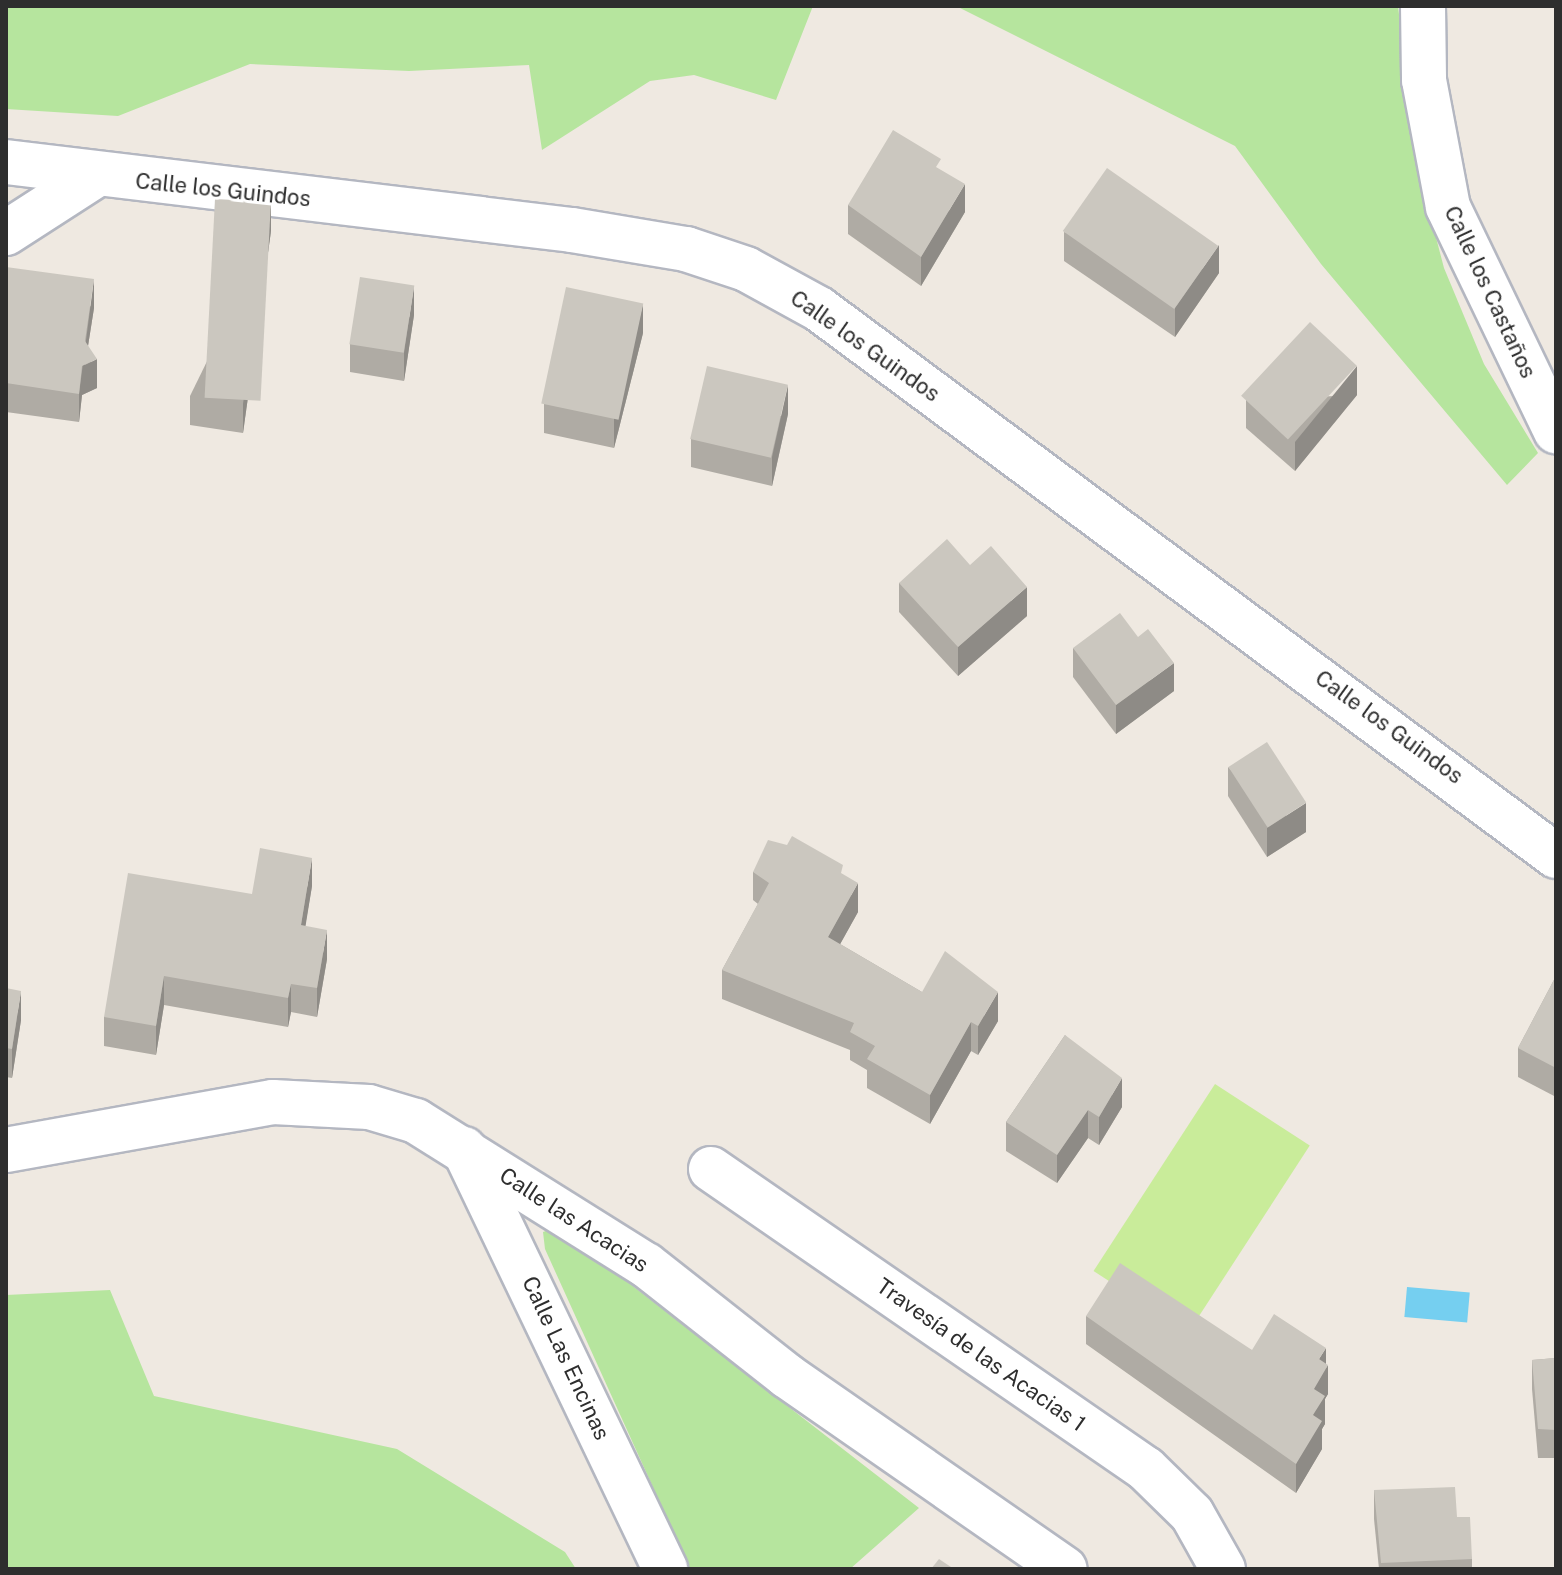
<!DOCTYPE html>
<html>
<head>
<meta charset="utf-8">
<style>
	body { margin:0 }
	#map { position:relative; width:1562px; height:1575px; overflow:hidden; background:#efe9e1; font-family:"Public Sans",sans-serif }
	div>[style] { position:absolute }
	.green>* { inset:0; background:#b6e59e }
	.pitch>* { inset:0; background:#c9ec9a; transform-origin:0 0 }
	.water>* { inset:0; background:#75cff0; transform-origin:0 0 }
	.roads { filter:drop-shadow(2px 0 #b4b7c1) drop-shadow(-2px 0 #b4b7c1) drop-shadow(0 2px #b4b7c1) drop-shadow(0 -2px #b4b7c1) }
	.minor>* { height:44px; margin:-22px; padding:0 22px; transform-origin:22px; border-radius:22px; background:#fff }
	.wall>* { inset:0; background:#afaba4 }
	.shaded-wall>* { inset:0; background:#8e8b86 }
	.building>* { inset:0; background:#cbc7bf; transform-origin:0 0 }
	span { translate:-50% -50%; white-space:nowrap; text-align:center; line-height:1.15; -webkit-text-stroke:6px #fff; paint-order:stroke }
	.street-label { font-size:22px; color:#2e2e2e }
	.frame { position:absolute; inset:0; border:8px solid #2e2e2e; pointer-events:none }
</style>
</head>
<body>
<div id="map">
	<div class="green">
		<div style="clip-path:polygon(6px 6px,813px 6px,776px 100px,694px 75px,650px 81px,542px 150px,529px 65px,409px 71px,250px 64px,118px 116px,6px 109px)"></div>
		<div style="clip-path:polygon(956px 6px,1398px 6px,1417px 165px,1444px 268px,1484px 364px,1538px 453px,1507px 485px,1321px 264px,1235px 146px)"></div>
		<div style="clip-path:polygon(557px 1227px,567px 1235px,919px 1508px,850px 1569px,690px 1569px,545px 1249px,543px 1232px)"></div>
		<div style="clip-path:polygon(110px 1290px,154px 1396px,397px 1449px,565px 1552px,576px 1569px,6px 1569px,6px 1295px)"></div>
	</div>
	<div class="pitch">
		<div style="left:1215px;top:1084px;width:113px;height:223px;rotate:33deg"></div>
	</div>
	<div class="water">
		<div style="left:1407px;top:1287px;width:63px;height:30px;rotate:5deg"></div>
	</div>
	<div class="roads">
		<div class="minor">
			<div style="left:1423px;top:6px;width:74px;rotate:89.2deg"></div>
			<div style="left:1424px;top:80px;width:129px;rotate:79.3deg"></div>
			<div style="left:1448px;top:207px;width:249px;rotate:64.3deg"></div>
			<div style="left:6px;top:162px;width:570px;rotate:6.85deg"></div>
			<div style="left:572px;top:230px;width:116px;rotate:9.5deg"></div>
			<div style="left:686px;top:249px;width:63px;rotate:18.4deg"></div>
			<div style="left:746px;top:269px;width:83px;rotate:28.7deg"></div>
			<div style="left:819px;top:309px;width:918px;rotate:36.58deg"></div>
			<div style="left:6px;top:233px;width:107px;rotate:-32.8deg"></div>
			<div style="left:464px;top:1149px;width:466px;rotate:64.4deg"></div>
			<div style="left:6px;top:1150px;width:271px;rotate:-10.2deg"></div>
			<div style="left:273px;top:1102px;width:96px;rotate:3deg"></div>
			<div style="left:369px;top:1107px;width:49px;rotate:16.6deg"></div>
			<div style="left:416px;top:1121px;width:271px;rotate:32.1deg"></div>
			<div style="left:646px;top:1265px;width:179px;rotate:38.2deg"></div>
			<div style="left:787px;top:1376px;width:338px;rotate:34.8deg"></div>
			<div style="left:711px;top:1169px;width:528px;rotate:34.59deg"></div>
			<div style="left:1146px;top:1469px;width:64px;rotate:44.4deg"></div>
			<div style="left:1192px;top:1514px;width:63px;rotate:60.6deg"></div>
		</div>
	</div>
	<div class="wall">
		<div style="clip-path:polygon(848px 205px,965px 212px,921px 286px,848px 234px)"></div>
		<div style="clip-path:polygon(271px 231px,243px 433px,190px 425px,190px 396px)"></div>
		<div style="clip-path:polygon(1064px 232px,1219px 273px,1175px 337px,1064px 261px)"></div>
		<div style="clip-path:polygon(6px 267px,94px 308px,88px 346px,97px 388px,82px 395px,79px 422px,6px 412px)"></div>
		<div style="clip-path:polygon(414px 315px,404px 381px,350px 372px,350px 344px)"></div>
		<div style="clip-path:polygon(643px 333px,614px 448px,544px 433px,544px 404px)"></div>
		<div style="clip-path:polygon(1357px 395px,1295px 471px,1246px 428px,1246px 400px)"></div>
		<div style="clip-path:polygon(788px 414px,772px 486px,691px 467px,691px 439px)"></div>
		<div style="clip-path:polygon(970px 565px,1027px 616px,958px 676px,899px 612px,899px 583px)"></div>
		<div style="clip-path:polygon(1073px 648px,1174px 691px,1116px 734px,1073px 677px)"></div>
		<div style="clip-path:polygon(1228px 767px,1306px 832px,1267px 857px,1228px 796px)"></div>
		<div style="clip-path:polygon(753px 872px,843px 875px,858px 912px,840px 944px,922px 992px,998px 1021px,978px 1055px,971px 1051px,930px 1124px,867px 1088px,867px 1070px,850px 1060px,850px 1050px,722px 999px,722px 970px,758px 904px,753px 900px)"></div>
		<div style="clip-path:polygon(312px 886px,305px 926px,327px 959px,317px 1017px,291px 1012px,288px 1027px,164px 1005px,156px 1055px,104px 1046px,104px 1017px,252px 894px)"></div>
		<div style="clip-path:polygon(1556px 976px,1556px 1097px,1518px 1077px,1518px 1048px)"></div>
		<div style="clip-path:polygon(6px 988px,21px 1020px,12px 1078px,6px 1077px)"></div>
		<div style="clip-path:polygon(1065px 1035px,1122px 1107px,1099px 1145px,1088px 1138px,1057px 1183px,1006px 1151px,1006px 1122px)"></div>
		<div style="clip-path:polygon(1086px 1316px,1252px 1350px,1326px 1363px,1328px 1394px,1325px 1399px,1325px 1424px,1322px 1429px,1322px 1449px,1296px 1493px,1086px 1344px)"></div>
		<div style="clip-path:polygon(1556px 1358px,1556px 1458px,1538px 1458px,1532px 1389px,1532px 1360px)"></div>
		<div style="clip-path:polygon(1374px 1490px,1457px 1517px,1472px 1559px,1472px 1569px,1379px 1569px,1374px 1519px)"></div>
	</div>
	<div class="shaded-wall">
		<div style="clip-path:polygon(965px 184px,965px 212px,921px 286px,921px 257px)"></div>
		<div style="clip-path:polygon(271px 202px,271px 231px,243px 433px,243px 404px)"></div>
		<div style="clip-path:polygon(1219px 245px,1219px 273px,1175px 337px,1175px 308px)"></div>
		<div style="clip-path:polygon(94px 279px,94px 308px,85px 365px,97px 359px,97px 388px,82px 395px,79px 422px,79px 394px)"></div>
		<div style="clip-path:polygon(414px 286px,414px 315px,404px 381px,404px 353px)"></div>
		<div style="clip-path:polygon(643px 304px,643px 333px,614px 448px,614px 419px)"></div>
		<div style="clip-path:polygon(1357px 366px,1357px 395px,1295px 471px,1295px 442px)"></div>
		<div style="clip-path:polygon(788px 385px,788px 414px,772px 486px,772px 457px)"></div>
		<div style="clip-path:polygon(1027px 587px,1027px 616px,958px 676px,958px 647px)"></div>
		<div style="clip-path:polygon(1174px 663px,1174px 691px,1116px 734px,1116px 705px)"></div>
		<div style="clip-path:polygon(1306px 803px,1306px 832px,1267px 857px,1267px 828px)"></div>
		<div style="clip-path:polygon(312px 858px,312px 886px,301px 954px,301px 925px)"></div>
		<div style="clip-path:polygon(858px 883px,858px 912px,828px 966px,828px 937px)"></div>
		<div style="clip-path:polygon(327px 930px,327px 959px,317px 1017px,317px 988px)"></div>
		<div style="clip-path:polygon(164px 976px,164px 1005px,156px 1055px,156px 1026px)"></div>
		<div style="clip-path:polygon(291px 984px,291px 1012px,288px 1027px,288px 998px)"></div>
		<div style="clip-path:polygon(21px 991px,21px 1020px,12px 1078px,12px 1049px)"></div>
		<div style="clip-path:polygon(998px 992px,998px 1021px,978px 1055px,978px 1026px)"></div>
		<div style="clip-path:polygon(971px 1022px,971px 1051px,930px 1124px,930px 1095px)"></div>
		<div style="clip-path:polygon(1122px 1078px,1122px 1107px,1099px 1145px,1099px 1117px)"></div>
		<div style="clip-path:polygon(1088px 1110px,1088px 1138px,1057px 1183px,1057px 1155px)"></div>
		<div style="clip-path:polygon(1326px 1348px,1326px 1368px,1328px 1365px,1328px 1394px,1325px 1399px,1325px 1424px,1322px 1429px,1322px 1449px,1296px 1493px,1296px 1464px,1314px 1389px,1319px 1359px)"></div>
	</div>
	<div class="building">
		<div style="clip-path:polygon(893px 130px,941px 159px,936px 167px,965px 184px,921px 257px,848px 205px)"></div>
		<div style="left:1107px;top:168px;width:136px;height:77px;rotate:35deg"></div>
		<div style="left:215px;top:199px;width:56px;height:199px;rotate:3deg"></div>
		<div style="clip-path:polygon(6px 267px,94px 279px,85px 341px,97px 359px,82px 366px,79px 394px,6px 383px)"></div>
		<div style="left:360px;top:277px;width:55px;height:68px;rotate:9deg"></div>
		<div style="left:566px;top:287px;width:79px;height:119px;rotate:12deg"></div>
		<div style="left:1310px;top:322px;width:64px;height:101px;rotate:43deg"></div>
		<div style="left:707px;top:366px;width:83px;height:75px;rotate:13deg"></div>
		<div style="clip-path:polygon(947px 539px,970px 565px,991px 546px,1027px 587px,958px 647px,899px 583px)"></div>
		<div style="clip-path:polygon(1120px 613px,1138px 637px,1148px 629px,1174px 663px,1116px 705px,1073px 648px)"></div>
		<div style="left:1267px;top:742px;width:72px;height:46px;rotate:57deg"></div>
		<div style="clip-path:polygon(792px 836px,843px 865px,841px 873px,858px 883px,828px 937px,922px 992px,945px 951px,998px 992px,978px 1026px,971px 1022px,930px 1095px,867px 1059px,875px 1046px,850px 1032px,854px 1023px,722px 970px,769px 883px,753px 872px,768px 840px,787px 845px)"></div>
		<div style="clip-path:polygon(260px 848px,312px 858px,301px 925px,327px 930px,317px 988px,291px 984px,288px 998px,164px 976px,156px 1026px,104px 1017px,128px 873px,252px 894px)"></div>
		<div style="clip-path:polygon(1556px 976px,1556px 1068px,1518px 1048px)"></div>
		<div style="clip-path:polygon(6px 988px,21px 991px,12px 1049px,6px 1048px)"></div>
		<div style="clip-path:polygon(1065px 1035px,1122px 1078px,1099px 1117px,1088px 1110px,1057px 1155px,1006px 1122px)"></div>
		<div style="clip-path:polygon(1120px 1263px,1252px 1350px,1274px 1314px,1326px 1348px,1319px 1359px,1328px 1365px,1314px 1389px,1325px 1396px,1313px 1415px,1322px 1421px,1296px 1464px,1086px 1316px)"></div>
		<div style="clip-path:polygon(1556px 1358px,1556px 1430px,1538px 1429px,1532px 1360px)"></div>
		<div style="clip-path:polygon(1455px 1487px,1457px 1517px,1470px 1517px,1472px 1559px,1381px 1563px,1374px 1490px)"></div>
		<div style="clip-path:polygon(939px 1559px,954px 1569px,931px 1569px)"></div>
	</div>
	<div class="street-label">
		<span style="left:223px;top:190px;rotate:6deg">Calle los Guindos</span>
		<span style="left:1490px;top:292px;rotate:65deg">Calle los Castaños</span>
		<span style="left:865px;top:346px;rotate:35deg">Calle los Guindos</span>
		<span style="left:1389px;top:727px;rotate:36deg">Calle los Guindos</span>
		<span style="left:574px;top:1220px;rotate:33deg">Calle las Acacias</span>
		<span style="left:981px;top:1355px;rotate:35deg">Travesía de las Acacias 1</span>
		<span style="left:566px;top:1358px;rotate:65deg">Calle Las Encinas</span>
	</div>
	<div class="frame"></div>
</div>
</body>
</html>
